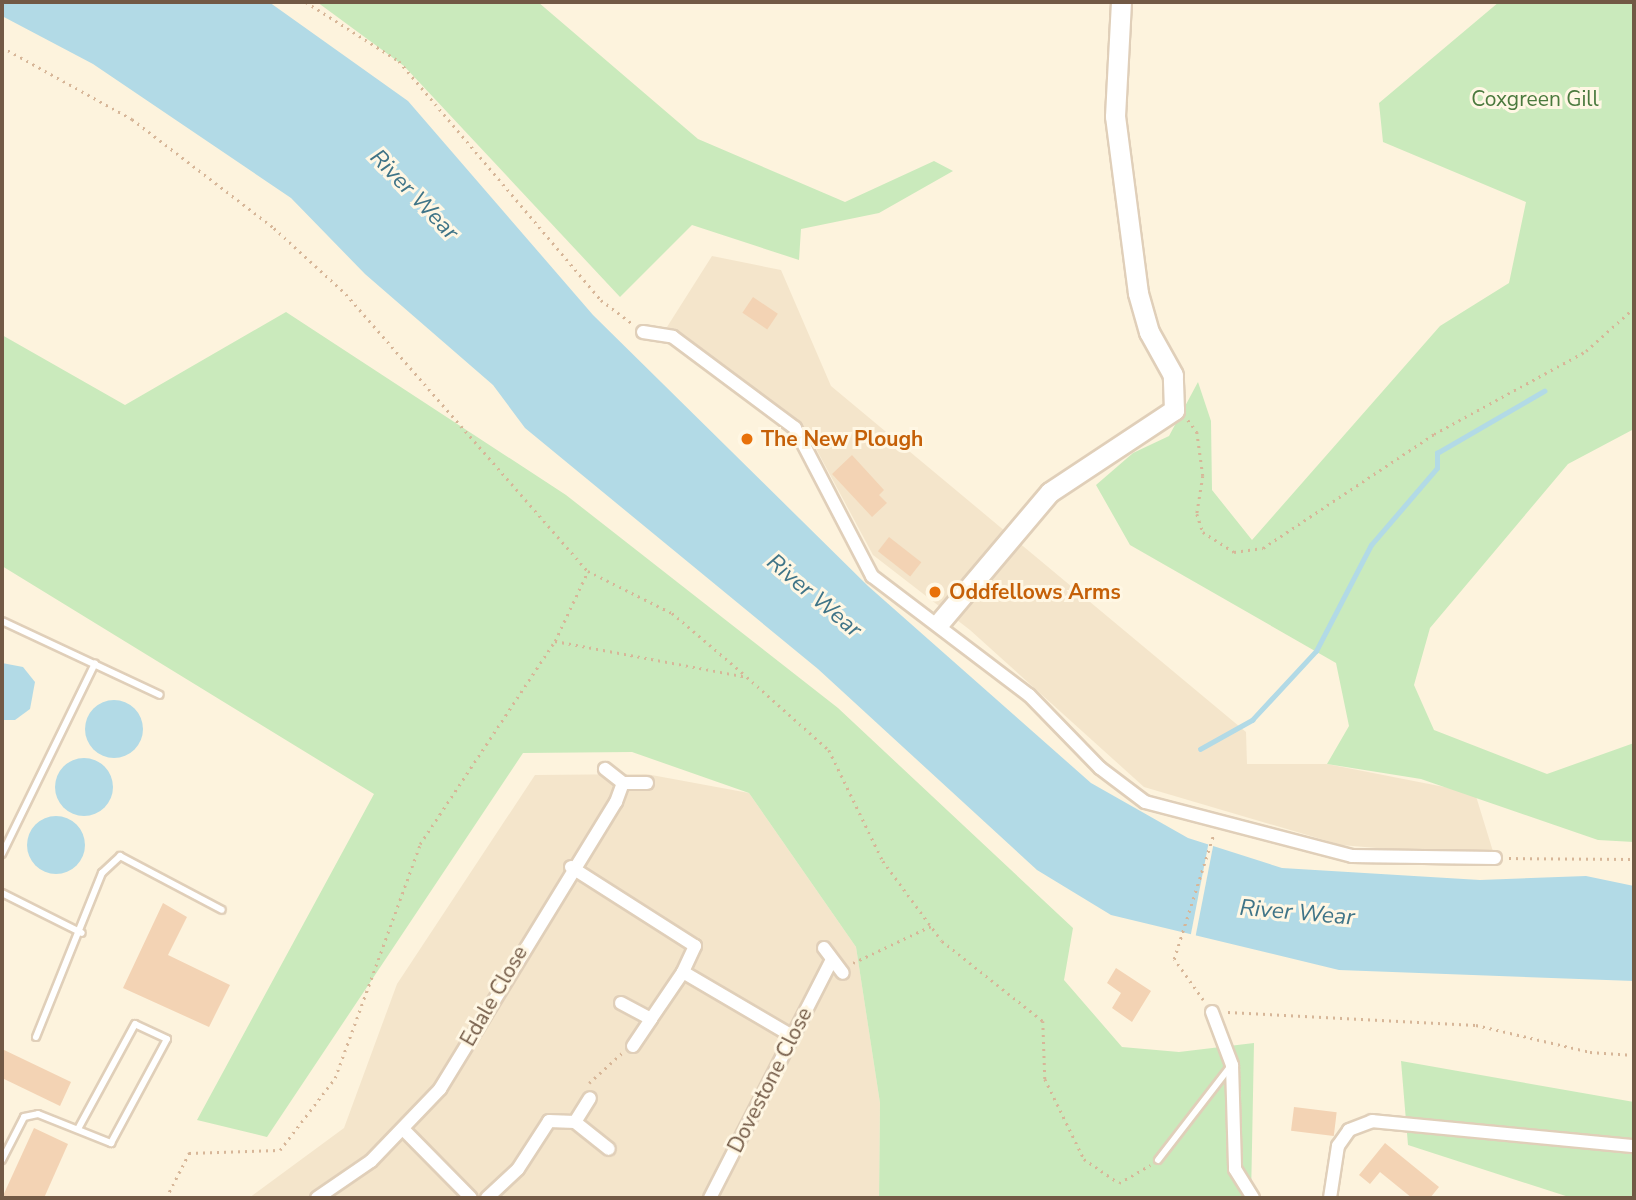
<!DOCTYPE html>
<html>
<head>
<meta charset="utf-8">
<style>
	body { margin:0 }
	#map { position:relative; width:1636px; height:1200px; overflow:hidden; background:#fdf3dd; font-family:"Nunito Sans",sans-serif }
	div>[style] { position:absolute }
	.residential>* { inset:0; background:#f4e5cb }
	.green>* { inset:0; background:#caeabc }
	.water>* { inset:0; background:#b2dae6 }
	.round { border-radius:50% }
	.pier>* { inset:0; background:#fdf3dd; transform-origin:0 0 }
	.stream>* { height:4.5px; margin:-2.25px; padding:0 2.25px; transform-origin:2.25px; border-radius:2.25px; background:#b2dae6 }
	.building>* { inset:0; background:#f3d3b4; transform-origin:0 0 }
	.path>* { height:2.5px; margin-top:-1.25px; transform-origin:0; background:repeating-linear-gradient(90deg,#d7b698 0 2px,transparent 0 7px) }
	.roads { filter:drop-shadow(2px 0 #e0cfb9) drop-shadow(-2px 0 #e0cfb9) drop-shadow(0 2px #e0cfb9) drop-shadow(0 -2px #e0cfb9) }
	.lane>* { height:6px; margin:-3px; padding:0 3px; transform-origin:3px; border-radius:3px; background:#fff }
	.street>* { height:12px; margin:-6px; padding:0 6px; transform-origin:6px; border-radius:6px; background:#fff }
	.secondary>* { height:19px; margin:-9.5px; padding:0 9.5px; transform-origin:9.5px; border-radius:9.5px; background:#fff }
	.dots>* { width:19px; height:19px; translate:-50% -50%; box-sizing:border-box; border:4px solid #fff7e4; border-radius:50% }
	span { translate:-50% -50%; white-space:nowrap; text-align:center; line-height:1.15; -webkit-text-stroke:6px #fff7e4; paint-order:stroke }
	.park-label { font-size:21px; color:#4a793d }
	.food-label { font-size:21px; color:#c56008; font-weight:700 }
	.left { translate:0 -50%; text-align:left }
	.street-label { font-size:21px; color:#725945 }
	.water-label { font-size:23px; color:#3f7487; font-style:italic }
	.frame { position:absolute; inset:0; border:4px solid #725945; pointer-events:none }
</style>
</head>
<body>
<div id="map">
	<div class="residential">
		<div style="clip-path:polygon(712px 256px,781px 270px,831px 386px,1246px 732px,1247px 764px,1327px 764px,1475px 793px,1495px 858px,1341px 845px,1144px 787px,970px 630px,873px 555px,805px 428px,667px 327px)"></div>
		<div style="clip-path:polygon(646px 774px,749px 793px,856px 947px,880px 1103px,879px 1198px,249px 1198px,344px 1128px,397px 984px,535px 775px)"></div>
	</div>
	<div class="green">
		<div style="clip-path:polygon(317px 2px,538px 2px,698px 139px,845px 202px,934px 161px,953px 171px,879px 213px,801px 229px,799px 260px,692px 225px,620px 297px,404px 66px)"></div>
		<div style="clip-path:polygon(1499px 2px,1634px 2px,1634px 429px,1568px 464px,1430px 628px,1414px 685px,1434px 730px,1547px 774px,1634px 743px,1634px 842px,1598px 840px,1421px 779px,1327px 764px,1349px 726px,1336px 663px,1130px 545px,1096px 485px,1133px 453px,1169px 436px,1198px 382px,1211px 421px,1212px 490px,1252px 540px,1440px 326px,1509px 283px,1526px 202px,1383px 142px,1379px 103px)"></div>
		<div style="clip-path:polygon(286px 312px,566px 495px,838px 708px,1073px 928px,1064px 980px,1122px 1047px,1179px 1052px,1254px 1043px,1251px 1198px,879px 1198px,880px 1103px,856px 947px,749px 793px,632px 752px,523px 753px,267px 1137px,197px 1120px,374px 794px,2px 566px,2px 335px,125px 405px)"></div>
		<div style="clip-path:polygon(1401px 1061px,1634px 1102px,1634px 1198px,1572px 1198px,1408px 1145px)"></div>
	</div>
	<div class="water">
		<div style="clip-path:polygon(2px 2px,269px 2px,408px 101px,593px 315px,868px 586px,1091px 783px,1188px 838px,1282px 868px,1480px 880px,1586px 876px,1634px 886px,1634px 981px,1339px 970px,1111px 915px,1037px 870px,818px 669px,525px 428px,493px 385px,365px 274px,291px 198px,93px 64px,2px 16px)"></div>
		<div style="clip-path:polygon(2px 663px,23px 667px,35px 682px,30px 709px,15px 720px,2px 720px)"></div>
		<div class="round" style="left:85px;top:700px;width:58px;height:58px"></div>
		<div class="round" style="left:55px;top:758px;width:58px;height:58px"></div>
		<div class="round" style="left:27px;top:816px;width:58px;height:58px"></div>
	</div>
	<div class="pier">
		<div style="left:1209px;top:841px;width:5px;height:101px;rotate:11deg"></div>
	</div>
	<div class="stream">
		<div style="left:1200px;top:749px;width:60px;rotate:-29.1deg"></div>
		<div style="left:1252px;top:720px;width:94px;rotate:-47.2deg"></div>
		<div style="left:1316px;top:651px;width:119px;rotate:-62.6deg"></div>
		<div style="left:1371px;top:545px;width:101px;rotate:-49.4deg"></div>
		<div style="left:1437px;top:468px;width:15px;rotate:-90deg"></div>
		<div style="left:1437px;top:453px;width:124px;rotate:-30.1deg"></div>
	</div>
	<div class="building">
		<div style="left:753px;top:297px;width:30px;height:19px;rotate:34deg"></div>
		<div style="clip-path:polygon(852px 455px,884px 490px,879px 495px,887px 503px,872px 517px,832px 474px)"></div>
		<div style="left:889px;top:537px;width:41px;height:18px;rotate:38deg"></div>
		<div style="clip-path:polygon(163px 903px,187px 917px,168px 955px,230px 985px,209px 1027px,123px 988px)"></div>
		<div style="clip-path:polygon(1116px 968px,1151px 991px,1132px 1022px,1112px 1008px,1121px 993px,1107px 983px)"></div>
		<div style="clip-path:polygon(2px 1049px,71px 1082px,60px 1106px,2px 1078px)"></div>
		<div style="left:1294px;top:1107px;width:43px;height:24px;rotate:7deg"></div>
		<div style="clip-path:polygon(34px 1128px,68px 1144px,44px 1198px,2px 1198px)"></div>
		<div style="clip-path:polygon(1385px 1143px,1439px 1187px,1430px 1198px,1412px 1198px,1380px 1172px,1370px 1184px,1359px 1175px)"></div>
	</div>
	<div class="path">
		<div style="left:306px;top:2px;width:110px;rotate:32.4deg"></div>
		<div style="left:399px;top:61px;width:313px;rotate:49.8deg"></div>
		<div style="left:601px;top:300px;width:39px;rotate:37deg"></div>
		<div style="left:2px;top:47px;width:149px;rotate:29deg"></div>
		<div style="left:132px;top:119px;width:179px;rotate:37.5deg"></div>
		<div style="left:274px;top:228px;width:98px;rotate:42.5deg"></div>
		<div style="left:346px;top:294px;width:368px;rotate:48.9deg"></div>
		<div style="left:588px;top:571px;width:94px;rotate:26.6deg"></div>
		<div style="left:672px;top:613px;width:96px;rotate:40.3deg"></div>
		<div style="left:1188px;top:420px;width:15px;rotate:53deg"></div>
		<div style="left:1197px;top:432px;width:44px;rotate:82.2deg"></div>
		<div style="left:1203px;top:476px;width:38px;rotate:99deg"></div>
		<div style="left:1197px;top:514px;width:19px;rotate:72deg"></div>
		<div style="left:1203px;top:532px;width:37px;rotate:33deg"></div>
		<div style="left:1234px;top:552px;width:29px;rotate:-8deg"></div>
		<div style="left:1263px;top:548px;width:206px;rotate:-33.7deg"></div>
		<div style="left:1434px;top:434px;width:173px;rotate:-28.6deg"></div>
		<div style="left:1586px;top:351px;width:64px;rotate:-41.9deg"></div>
		<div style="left:555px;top:641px;width:77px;rotate:-64.8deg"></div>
		<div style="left:1509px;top:858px;width:125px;rotate:0.5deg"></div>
		<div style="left:853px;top:963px;width:86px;rotate:-25.4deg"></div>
		<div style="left:1203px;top:1000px;width:50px;rotate:-125.3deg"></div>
		<div style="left:1174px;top:959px;width:132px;rotate:-72.4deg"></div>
		<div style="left:1228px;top:1012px;width:248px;rotate:3deg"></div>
		<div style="left:1476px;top:1025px;width:117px;rotate:13.3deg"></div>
		<div style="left:1590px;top:1052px;width:44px;rotate:3.9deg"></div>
		<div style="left:589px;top:1083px;width:45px;rotate:-42.3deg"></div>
		<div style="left:166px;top:1198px;width:51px;rotate:-62.9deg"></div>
		<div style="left:189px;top:1153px;width:91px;rotate:-1.9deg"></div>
		<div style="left:280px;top:1150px;width:91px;rotate:-52.6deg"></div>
		<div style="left:335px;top:1078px;width:249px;rotate:-70deg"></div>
		<div style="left:420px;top:844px;width:244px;rotate:-56.4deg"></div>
		<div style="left:555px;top:641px;width:195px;rotate:10.6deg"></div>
		<div style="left:747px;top:677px;width:110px;rotate:41.7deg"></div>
		<div style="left:829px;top:750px;width:123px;rotate:64.1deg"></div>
		<div style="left:883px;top:861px;width:99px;rotate:53.6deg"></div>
		<div style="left:942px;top:941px;width:129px;rotate:38.4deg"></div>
		<div style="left:1043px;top:1021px;width:58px;rotate:88deg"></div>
		<div style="left:1045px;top:1079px;width:89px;rotate:64deg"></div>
		<div style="left:1084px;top:1159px;width:42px;rotate:34.4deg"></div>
		<div style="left:1119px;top:1183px;width:36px;rotate:-30deg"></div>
	</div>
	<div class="roads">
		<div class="lane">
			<div style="left:2px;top:621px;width:174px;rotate:25.1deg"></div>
			<div style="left:2px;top:854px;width:212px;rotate:-64deg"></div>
			<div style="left:2px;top:893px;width:89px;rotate:26.6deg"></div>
			<div style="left:36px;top:1037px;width:177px;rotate:-68.1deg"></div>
			<div style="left:102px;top:873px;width:25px;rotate:-43deg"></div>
			<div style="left:120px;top:856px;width:115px;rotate:27.9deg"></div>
			<div style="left:2px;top:1160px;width:48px;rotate:-62.9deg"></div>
			<div style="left:24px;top:1117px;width:14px;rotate:-12deg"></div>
			<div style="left:38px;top:1114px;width:79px;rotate:21.7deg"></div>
			<div style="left:111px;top:1143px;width:118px;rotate:-61.7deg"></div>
			<div style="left:167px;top:1039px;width:35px;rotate:-155deg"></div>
			<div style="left:135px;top:1024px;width:119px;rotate:118.5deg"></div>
			<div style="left:1158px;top:1160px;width:116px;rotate:-52.3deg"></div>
		</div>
		<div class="street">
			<div style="left:643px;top:332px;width:30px;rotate:9deg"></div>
			<div style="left:673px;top:337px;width:152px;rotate:36.7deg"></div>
			<div style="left:795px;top:428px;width:167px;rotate:62.5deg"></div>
			<div style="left:872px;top:576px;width:197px;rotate:37.2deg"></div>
			<div style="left:1029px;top:695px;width:102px;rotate:45.8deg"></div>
			<div style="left:1100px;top:768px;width:56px;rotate:37.1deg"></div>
			<div style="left:1145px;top:802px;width:214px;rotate:14.6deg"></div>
			<div style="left:1352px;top:856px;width:143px;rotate:0.8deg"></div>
			<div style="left:623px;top:783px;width:24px"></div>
			<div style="left:571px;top:867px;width:147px;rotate:32.5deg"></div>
			<div style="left:695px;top:946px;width:29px;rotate:115deg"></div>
			<div style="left:683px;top:972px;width:126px;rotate:30.4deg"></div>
			<div style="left:824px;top:948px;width:31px;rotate:53deg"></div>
			<div style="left:621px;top:1003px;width:34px;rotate:28deg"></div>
			<div style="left:651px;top:1019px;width:57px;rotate:-55.8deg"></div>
			<div style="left:1212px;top:1012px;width:57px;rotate:69.3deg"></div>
			<div style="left:1232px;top:1065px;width:104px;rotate:88.3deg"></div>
			<div style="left:1235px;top:1169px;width:34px;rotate:58deg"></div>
			<div style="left:633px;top:1046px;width:32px;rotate:-56deg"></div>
			<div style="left:575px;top:1122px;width:43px;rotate:38.5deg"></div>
			<div style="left:404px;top:1130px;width:95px;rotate:45.4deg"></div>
			<div style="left:317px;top:1198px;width:65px;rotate:-34.4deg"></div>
			<div style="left:371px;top:1161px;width:100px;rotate:-46.2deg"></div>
			<div style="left:440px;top:1089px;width:337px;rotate:-58.5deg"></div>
			<div style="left:616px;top:802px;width:20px;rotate:-70deg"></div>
			<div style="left:623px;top:783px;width:23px;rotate:-142deg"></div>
			<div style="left:487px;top:1198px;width:42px;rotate:-43.1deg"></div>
			<div style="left:518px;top:1169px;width:57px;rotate:-57.1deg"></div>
			<div style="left:549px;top:1121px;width:26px;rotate:2deg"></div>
			<div style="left:575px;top:1122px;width:28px;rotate:-58deg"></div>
			<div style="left:710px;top:1198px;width:265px;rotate:-62.9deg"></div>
			<div style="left:1330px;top:1198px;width:53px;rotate:-81.3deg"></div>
			<div style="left:1338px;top:1146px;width:19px;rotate:-55deg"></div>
			<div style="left:1349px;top:1130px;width:25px;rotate:-21deg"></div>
			<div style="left:1372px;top:1121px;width:263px;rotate:5.5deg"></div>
		</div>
		<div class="secondary">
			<div style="left:940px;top:622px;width:170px;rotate:-49.8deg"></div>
			<div style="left:1050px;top:492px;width:149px;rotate:-33.5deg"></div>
			<div style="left:1174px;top:410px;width:35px;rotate:-92deg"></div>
			<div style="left:1173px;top:375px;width:49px;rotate:-119.2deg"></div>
			<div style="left:1149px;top:332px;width:41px;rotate:-105.8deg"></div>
			<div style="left:1138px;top:293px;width:178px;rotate:-97.4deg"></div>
			<div style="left:1115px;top:116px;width:114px;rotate:-87deg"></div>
		</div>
	</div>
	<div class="dots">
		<div style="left:747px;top:439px;background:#e8710a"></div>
		<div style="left:935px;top:592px;background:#e8710a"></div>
	</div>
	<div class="park-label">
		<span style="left:1535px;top:99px">Coxgreen Gill</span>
	</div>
	<div class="food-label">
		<span class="left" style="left:761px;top:439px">The New Plough</span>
		<span class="left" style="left:949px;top:592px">Oddfellows Arms</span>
	</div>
	<div class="street-label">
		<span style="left:494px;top:996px;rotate:-60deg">Edale Close</span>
		<span style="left:770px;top:1080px;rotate:-63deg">Dovestone Close</span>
	</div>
	<div class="water-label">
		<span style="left:414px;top:195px;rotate:46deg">River Wear</span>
		<span style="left:814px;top:596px;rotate:40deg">River Wear</span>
		<span style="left:1297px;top:913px;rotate:5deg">River Wear</span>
	</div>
	<div class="frame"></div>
</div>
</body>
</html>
